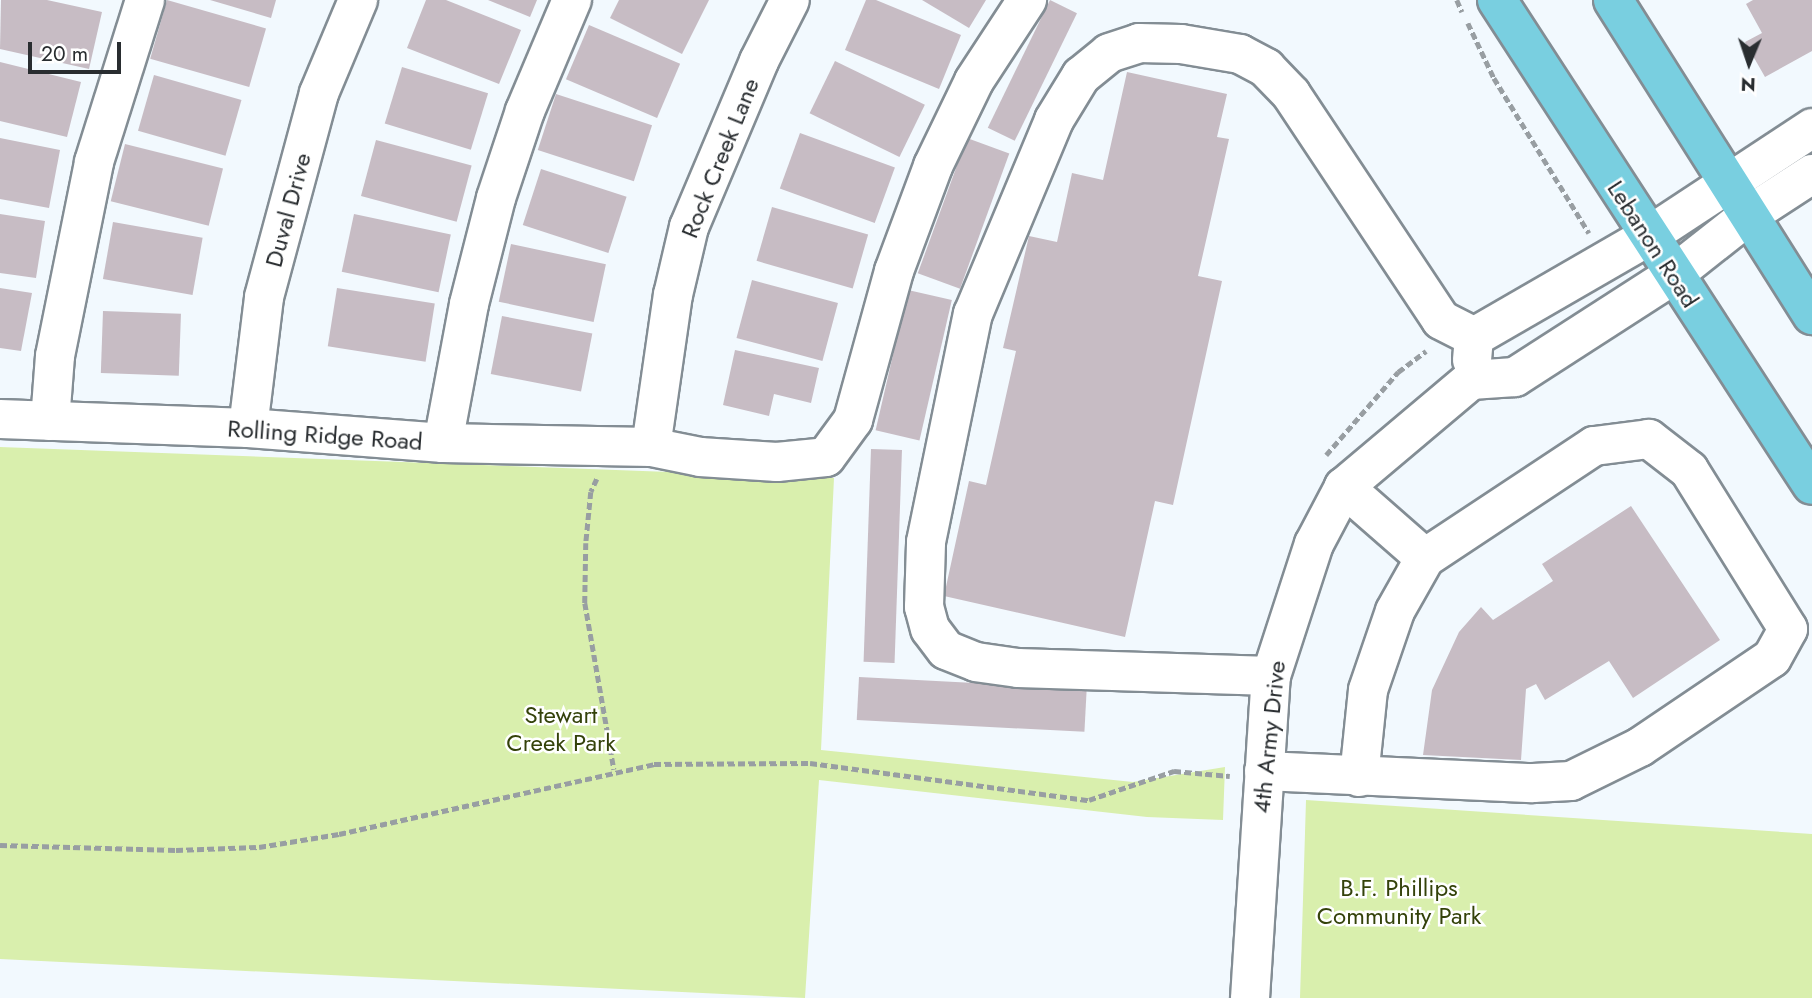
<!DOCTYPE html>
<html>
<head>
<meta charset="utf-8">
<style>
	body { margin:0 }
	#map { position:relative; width:1812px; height:998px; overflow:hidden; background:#f2f9fe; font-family:Jost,sans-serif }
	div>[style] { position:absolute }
	.green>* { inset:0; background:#d9efad }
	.building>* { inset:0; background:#c7bcc4; transform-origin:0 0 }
	.path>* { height:4.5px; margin-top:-2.25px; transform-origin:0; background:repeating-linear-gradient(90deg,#989ea2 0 7px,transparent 0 10.5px) }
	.roads { filter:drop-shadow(2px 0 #838d94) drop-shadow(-2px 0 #838d94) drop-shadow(0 2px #838d94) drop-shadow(0 -2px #838d94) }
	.minor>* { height:38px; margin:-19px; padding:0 19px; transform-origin:19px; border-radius:19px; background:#fff }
	.major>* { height:38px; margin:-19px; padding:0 19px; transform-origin:19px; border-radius:19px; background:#79cfe0 }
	span { translate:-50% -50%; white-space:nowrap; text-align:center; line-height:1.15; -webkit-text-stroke:5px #fff; paint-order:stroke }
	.street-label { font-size:24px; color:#292d30 }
	.park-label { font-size:24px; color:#34420a }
	.north { position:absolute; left:1714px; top:28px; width:70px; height:70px; -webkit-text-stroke:5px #fff; paint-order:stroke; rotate:182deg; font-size:19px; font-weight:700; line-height:28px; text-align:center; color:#292d30 }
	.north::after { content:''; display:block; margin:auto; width:24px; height:32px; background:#292d30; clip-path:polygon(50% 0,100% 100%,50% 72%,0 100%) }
	.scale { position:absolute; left:28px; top:42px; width:93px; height:32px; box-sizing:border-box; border:4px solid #292d30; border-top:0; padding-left:9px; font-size:21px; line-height:24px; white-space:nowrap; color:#292d30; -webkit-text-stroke:5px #fff; paint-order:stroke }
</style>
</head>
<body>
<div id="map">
	<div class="green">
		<div style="clip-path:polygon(0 447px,834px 478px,821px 750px,1133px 782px,1225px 767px,1223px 820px,1147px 817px,819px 780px,805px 998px,0 959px)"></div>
		<div style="clip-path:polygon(1306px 800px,1812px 834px,1812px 998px,1300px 998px)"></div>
	</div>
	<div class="building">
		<div style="clip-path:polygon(1px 0,47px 0,102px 12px,89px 69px,0 49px)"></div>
		<div style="left:167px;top:0;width:103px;height:61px;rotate:16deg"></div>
		<div style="clip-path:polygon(210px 0,276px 0,271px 18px)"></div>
		<div style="clip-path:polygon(426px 0,446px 0,521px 30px,499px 84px,407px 48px)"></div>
		<div style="clip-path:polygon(488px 0,537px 0,530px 17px)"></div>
		<div style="clip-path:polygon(619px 0,709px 0,682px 54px,610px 18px)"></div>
		<div style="clip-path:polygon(866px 0,876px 0,961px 35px,939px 89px,845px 50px)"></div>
		<div style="clip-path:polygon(922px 0,986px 0,969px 28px)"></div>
		<div style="left:1050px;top:0;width:30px;height:142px;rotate:26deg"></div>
		<div style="clip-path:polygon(1753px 0,1812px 0,1812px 51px,1765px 77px,1745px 42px,1762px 33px,1746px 4px)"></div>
		<div style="left:589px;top:25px;width:99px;height:59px;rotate:23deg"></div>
		<div style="left:835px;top:61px;width:100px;height:58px;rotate:26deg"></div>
		<div style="clip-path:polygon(0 62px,81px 82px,67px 137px,0 121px)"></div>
		<div style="left:402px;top:67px;width:90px;height:59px;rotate:17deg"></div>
		<div style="clip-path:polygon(1127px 72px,1227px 94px,1217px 137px,1229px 139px,1198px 276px,1222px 281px,1173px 505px,1155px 501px,1125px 637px,944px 596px,969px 481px,986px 485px,1016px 351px,1003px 348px,1029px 236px,1057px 242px,1072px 173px,1103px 180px)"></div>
		<div style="left:154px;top:75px;width:91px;height:58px;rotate:16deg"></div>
		<div style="left:556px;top:94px;width:101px;height:59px;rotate:18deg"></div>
		<div style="left:800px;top:133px;width:101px;height:59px;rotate:20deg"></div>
		<div style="clip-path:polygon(0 138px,60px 150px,49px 208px,0 199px)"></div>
		<div style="left:967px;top:138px;width:45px;height:144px;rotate:20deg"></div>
		<div style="left:376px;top:140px;width:99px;height:58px;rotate:15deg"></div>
		<div style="left:125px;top:144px;width:101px;height:59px;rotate:14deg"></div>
		<div style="left:541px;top:169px;width:90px;height:59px;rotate:18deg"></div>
		<div style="left:772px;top:207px;width:100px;height:56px;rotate:16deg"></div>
		<div style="clip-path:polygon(0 214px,45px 221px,36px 278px,0 273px)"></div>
		<div style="left:354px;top:214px;width:99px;height:59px;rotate:12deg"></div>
		<div style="left:113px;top:222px;width:91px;height:58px;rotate:10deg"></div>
		<div style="left:511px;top:244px;width:97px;height:59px;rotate:12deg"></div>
		<div style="left:752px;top:280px;width:89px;height:60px;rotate:15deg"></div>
		<div style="clip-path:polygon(0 288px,32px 293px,21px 351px,0 348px)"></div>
		<div style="left:337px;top:288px;width:99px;height:59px;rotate:9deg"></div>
		<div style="left:908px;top:290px;width:45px;height:144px;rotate:13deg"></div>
		<div style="left:103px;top:311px;width:78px;height:62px;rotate:2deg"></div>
		<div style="left:502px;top:316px;width:92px;height:59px;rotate:11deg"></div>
		<div style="clip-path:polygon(735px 350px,819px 368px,811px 403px,774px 394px,769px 416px,723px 405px)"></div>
		<div style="left:871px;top:449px;width:31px;height:213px;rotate:2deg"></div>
		<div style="clip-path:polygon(1631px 506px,1720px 640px,1633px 698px,1609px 661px,1545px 700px,1536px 684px,1526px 689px,1521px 760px,1423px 755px,1432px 690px,1459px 632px,1481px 607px,1493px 620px,1553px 581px,1542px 564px)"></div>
		<div style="left:859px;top:677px;width:228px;height:43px;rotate:3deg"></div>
	</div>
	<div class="path">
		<div style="left:1457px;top:0;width:13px;rotate:67deg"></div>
		<div style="left:1468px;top:23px;width:61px;rotate:64.7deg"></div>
		<div style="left:1494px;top:78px;width:182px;rotate:58.5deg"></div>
		<div style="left:1326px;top:455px;width:110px;rotate:-49.1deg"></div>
		<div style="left:1398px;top:372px;width:35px;rotate:-37deg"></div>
		<div style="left:597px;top:479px;width:14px;rotate:115deg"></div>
		<div style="left:591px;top:492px;width:51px;rotate:95.6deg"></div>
		<div style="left:586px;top:543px;width:60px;rotate:91deg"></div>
		<div style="left:585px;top:603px;width:169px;rotate:80.1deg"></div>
		<div style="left:0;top:845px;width:176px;rotate:1.6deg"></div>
		<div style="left:176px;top:850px;width:83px;rotate:-2.1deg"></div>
		<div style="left:259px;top:847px;width:81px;rotate:-9.2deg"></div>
		<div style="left:339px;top:834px;width:323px;rotate:-12.5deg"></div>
		<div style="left:654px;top:764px;width:156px;rotate:-0.4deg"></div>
		<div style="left:810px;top:763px;width:281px;rotate:7.6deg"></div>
		<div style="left:1089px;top:800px;width:90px;rotate:-18.8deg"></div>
		<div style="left:1174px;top:771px;width:56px;rotate:5.1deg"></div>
	</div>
	<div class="roads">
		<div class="minor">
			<div style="left:1472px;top:360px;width:23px;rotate:-85deg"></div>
			<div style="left:1474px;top:337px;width:200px;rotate:-30deg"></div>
			<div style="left:1647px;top:237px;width:198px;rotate:-33.4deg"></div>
			<div style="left:0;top:419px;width:248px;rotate:2.1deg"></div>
			<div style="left:248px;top:428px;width:196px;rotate:4.4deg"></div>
			<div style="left:443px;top:443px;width:208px;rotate:1.1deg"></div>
			<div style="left:651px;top:447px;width:50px;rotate:11.5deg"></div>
			<div style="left:700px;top:457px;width:77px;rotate:3.7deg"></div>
			<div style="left:777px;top:462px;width:49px;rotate:-5.8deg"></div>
			<div style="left:826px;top:457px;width:46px;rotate:-53.9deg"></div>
			<div style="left:853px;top:420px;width:155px;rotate:-74.6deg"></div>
			<div style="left:894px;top:271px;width:112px;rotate:-69.6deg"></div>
			<div style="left:933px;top:166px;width:94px;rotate:-64.2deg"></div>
			<div style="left:974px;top:81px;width:97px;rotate:-56.8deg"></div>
			<div style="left:50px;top:421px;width:65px;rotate:-85.6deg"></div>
			<div style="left:55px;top:356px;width:198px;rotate:-78.6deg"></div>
			<div style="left:94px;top:162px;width:170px;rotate:-72.5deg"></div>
			<div style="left:248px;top:428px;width:132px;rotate:-83deg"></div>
			<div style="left:264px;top:297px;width:211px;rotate:-74.9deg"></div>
			<div style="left:319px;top:93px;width:101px;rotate:-67.2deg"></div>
			<div style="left:443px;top:443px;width:141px;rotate:-79.4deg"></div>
			<div style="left:469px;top:304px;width:109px;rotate:-75.7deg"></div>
			<div style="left:496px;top:198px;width:92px;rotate:-71.6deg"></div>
			<div style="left:525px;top:111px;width:121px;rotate:-67.1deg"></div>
			<div style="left:651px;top:447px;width:154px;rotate:-81.8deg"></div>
			<div style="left:673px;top:295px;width:70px;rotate:-76.8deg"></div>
			<div style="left:689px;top:227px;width:180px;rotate:-67.1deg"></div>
			<div style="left:759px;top:61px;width:68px;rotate:-63.1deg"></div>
			<div style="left:1271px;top:676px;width:253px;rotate:-178.2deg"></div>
			<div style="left:1018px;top:668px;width:42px;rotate:-171.9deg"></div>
			<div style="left:976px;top:662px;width:32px;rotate:-158deg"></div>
			<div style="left:946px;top:650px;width:26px;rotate:-127deg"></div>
			<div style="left:930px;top:629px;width:23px;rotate:-105deg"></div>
			<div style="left:924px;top:607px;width:65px;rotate:-88.2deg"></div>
			<div style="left:926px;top:542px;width:233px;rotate:-78.4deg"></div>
			<div style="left:973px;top:314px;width:210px;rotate:-67.3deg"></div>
			<div style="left:1054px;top:120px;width:52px;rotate:-58.5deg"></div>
			<div style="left:1081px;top:76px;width:36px;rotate:-39deg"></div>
			<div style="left:1109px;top:53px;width:32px;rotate:-18deg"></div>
			<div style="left:1139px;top:43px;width:42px;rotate:1.4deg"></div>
			<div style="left:1181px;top:44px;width:60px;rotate:9.6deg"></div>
			<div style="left:1240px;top:54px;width:30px;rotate:28deg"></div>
			<div style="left:1266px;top:68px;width:36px;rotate:46deg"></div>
			<div style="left:1291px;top:94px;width:271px;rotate:56.4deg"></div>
			<div style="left:1441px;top:320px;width:37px;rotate:27deg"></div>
			<div style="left:1264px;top:771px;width:269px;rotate:2.6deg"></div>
			<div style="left:1533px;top:783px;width:38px;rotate:-3deg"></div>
			<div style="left:1571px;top:781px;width:77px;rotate:-26.2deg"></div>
			<div style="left:1640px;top:747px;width:159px;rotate:-34deg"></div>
			<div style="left:1772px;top:658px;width:33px;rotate:-61deg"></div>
			<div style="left:1788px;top:629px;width:187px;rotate:-121.9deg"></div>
			<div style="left:1689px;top:470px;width:51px;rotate:-142.2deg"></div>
			<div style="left:1649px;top:439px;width:55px;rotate:172.7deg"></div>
			<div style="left:1594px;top:446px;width:203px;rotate:146.5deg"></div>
			<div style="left:1425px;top:558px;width:108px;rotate:-138.8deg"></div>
			<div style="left:1359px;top:777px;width:87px;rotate:-84.1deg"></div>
			<div style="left:1368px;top:690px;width:83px;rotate:-71.1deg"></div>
			<div style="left:1395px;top:611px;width:61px;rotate:-60.5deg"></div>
			<div style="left:1250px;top:998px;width:323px;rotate:-86.3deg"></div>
			<div style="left:1271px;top:676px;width:139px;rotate:-72deg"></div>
			<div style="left:1314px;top:544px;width:64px;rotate:-62.2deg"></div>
			<div style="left:1344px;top:487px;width:166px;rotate:-40.1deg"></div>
			<div style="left:1471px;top:380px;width:44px;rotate:-3.9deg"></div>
			<div style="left:1515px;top:377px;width:188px;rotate:-32.8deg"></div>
			<div style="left:1673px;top:275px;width:97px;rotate:-38.3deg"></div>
			<div style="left:1749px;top:215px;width:75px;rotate:-33.1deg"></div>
		</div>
		<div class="major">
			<div style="left:1497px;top:0;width:578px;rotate:57deg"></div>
			<div style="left:1613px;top:0;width:373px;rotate:57.7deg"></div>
		</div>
	</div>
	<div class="street-label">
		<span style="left:720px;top:158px;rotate:-68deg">Rock Creek Lane</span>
		<span style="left:288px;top:210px;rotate:-75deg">Duval Drive</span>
		<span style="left:1653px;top:244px;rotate:57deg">Lebanon Road</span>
		<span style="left:325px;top:435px;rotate:4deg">Rolling Ridge Road</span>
		<span style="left:1269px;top:737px;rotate:-84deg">4th Army Drive</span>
	</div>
	<div class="park-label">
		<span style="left:561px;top:729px">Stewart<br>Creek Park</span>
		<span style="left:1399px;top:902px">B.F. Phillips<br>Community Park</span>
	</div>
	<div class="north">N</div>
	<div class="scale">20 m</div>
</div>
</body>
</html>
